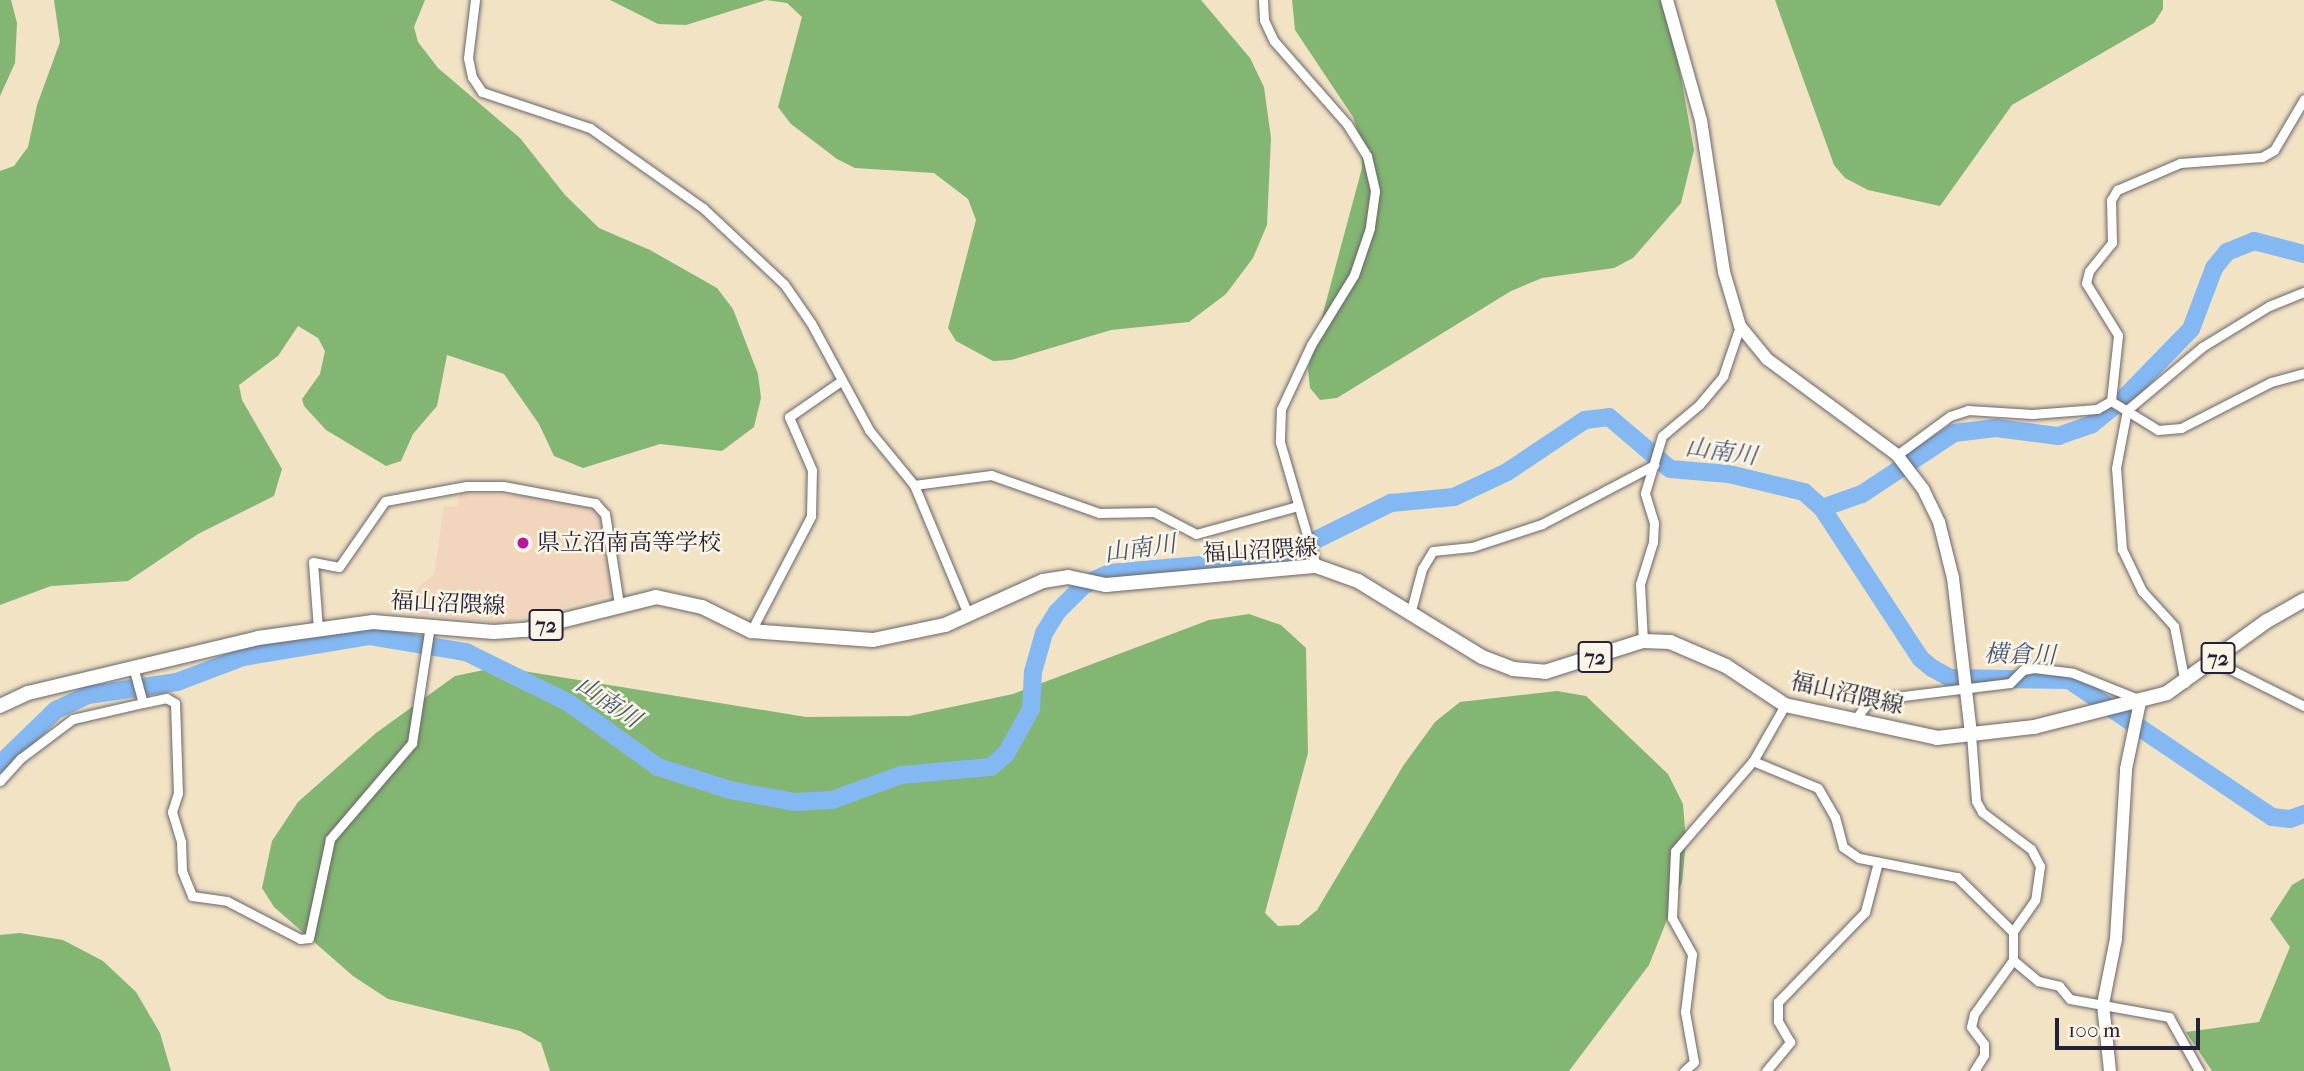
<!DOCTYPE html>
<meta charset="utf-8">
<style>
body{margin:0}
#map{position:relative;width:2304px;height:1071px;overflow:hidden;background:#f2e3c5;font-family:"IM FELL French Canon","Noto Serif JP",serif}
div>[style]{position:absolute}
[style*='--x']{left:calc(var(--x)*1px);top:calc(var(--y)*1px);width:calc(var(--w)*1px);rotate:calc(var(--a)*1deg)}
.built>*{inset:0;background:#f1d5bd}
.forest>*{inset:0;background:#83b672}
.river>*{height:18px;margin:-9px;padding:0 9px;transform-origin:9px;border-radius:9px;background:#84b8f2}
.roads{filter:drop-shadow(0 0 2px #6b666b) drop-shadow(0 0 2px #6b666b)}
.street>*{height:9px;margin:-4.5px;padding:0 4.5px;transform-origin:4.5px;border-radius:4.5px;background:#fff}
.secondary>*{height:12px;margin:-6px;padding:0 6px;transform-origin:6px;border-radius:6px;background:#fff}
.primary>*{height:14px;margin:-7px;padding:0 7px;transform-origin:7px;border-radius:7px;background:#fff}
.dots>*{width:19px;height:19px;translate:-50% -50%;box-sizing:border-box;border:4px solid #fcf5e5;border-radius:50%}
span{translate:-50% -50%;white-space:nowrap;text-align:center;line-height:1.15;-webkit-text-stroke:5px #fcf5e5;paint-order:stroke}
.shield-label span{padding:2px 5px;background:#fcf5e5;border:2px solid;border-radius:5px;-webkit-text-stroke-width:0}
.shield-label{font-size:21px;color:#22223b;font-weight:700}
.poi-label{font-size:23px;color:#22223b}
.left{translate:0 -50%;text-align:left}
.street-label{font-size:23px;color:#22223b}
.water-label{font-size:24px;color:#44567b;font-style:italic}
.scale{position:absolute;left:2055px;top:1018px;width:145px;height:32px;box-sizing:border-box;border:4px solid #22223b;border-top:0;padding-left:9px;font-size:21px;line-height:24px;white-space:nowrap;color:#22223b;-webkit-text-stroke:5px #fcf5e5;paint-order:stroke}
</style>
<div id="map">
<div class="built">
<div style="clip-path:polygon(460px 493px,524px 496px,594px 507px,601px 512px,615px 594px,503px 623px,406px 613px,419px 586px,434px 575px,444px 506px,457px 507px)"></div>
</div>
<div class="forest">
<div style="clip-path:polygon(0 0,11px 0,17px 23px,15px 63px,0 96px)"></div>
<div style="clip-path:polygon(54px 0,425px 0,414px 27px,418px 42px,438px 68px,520px 138px,565px 195px,599px 228px,650px 250px,717px 288px,733px 309px,758px 374px,761px 398px,754px 427px,722px 451px,660px 444px,583px 468px,554px 456px,539px 424px,504px 374px,447px 355px,437px 406px,413px 434px,401px 461px,386px 466px,326px 430px,304px 406px,302px 399px,320px 374px,325px 351px,318px 338px,298px 326px,278px 356px,239px 385px,242px 400px,282px 469px,274px 496px,198px 534px,128px 581px,51px 586px,0 605px,0 171px,14px 166px,28px 147px,37px 105px,60px 42px)"></div>
<div style="clip-path:polygon(610px 0,1201px 0,1250px 58px,1264px 87px,1271px 138px,1267px 225px,1253px 258px,1226px 294px,1189px 322px,1111px 330px,1011px 360px,993px 361px,956px 341px,948px 328px,976px 220px,968px 199px,934px 173px,855px 168px,837px 159px,791px 124px,778px 107px,802px 17px,787px 3px,766px 0,686px 25px,658px 24px)"></div>
<div style="clip-path:polygon(1292px 0,1667px 0,1694px 150px,1681px 203px,1633px 258px,1614px 268px,1542px 278px,1511px 291px,1337px 398px,1320px 400px,1310px 388px,1308px 369px,1362px 168px,1362px 144px,1353px 117px,1295px 30px)"></div>
<div style="clip-path:polygon(1775px 0,2163px 0,2163px 9px,2154px 23px,2012px 105px,1940px 206px,1868px 190px,1845px 178px,1834px 165px)"></div>
<div style="clip-path:polygon(1249px 614px,1281px 625px,1306px 648px,1308px 753px,1265px 913px,1278px 926px,1299px 925px,1317px 910px,1403px 766px,1435px 722px,1460px 702px,1557px 691px,1586px 696px,1668px 774px,1683px 804px,1686px 842px,1682px 882px,1649px 965px,1569px 1071px,550px 1071px,541px 1043px,520px 1031px,388px 999px,353px 976px,274px 907px,262px 888px,272px 841px,298px 802px,376px 733px,455px 676px,498px 667px,806px 717px,909px 716px,1013px 694px,1209px 620px)"></div>
<div style="clip-path:polygon(2304px 878px,2304px 1071px,2212px 1071px,2186px 1032px,2259px 1022px,2290px 947px,2270px 919px,2292px 885px)"></div>
<div style="clip-path:polygon(20px 933px,63px 940px,103px 961px,136px 992px,160px 1033px,171px 1071px,0 1071px,0 935px)"></div>
</div>
<div class="river">
<div style="--x:1822;--y:508;--w:42;--a:-19.3"></div>
<div style="--x:1862;--y:494;--w:110;--a:-33.5"></div>
<div style="--x:1954;--y:433;--w:42;--a:-6.8"></div>
<div style="--x:1996;--y:428;--w:63;--a:7.4"></div>
<div style="--x:2058;--y:436;--w:36;--a:-19"></div>
<div style="--x:2092;--y:424;--w:40;--a:-39"></div>
<div style="--x:2123;--y:399;--w:98;--a:-45.8"></div>
<div style="--x:2191;--y:329;--w:65;--a:-69.3"></div>
<div style="--x:2214;--y:268;--w:21;--a:-51"></div>
<div style="--x:2227;--y:252;--w:29;--a:-22"></div>
<div style="--x:2254;--y:241;--w:52;--a:14.6"></div>
<div style="--x:0;--y:764;--w:78;--a:-44"></div>
<div style="--x:56;--y:710;--w:35;--a:-25"></div>
<div style="--x:88;--y:695;--w:90;--a:-8.3"></div>
<div style="--x:177;--y:682;--w:71;--a:-20.7"></div>
<div style="--x:243;--y:657;--w:129;--a:-9.4"></div>
<div style="--x:370;--y:636;--w:97;--a:9.5"></div>
<div style="--x:466;--y:652;--w:115;--a:26.3"></div>
<div style="--x:569;--y:703;--w:110;--a:35.7"></div>
<div style="--x:658;--y:767;--w:76;--a:17.7"></div>
<div style="--x:730;--y:790;--w:66;--a:10.5"></div>
<div style="--x:795;--y:802;--w:37;--a:-3"></div>
<div style="--x:832;--y:800;--w:73;--a:-19.9"></div>
<div style="--x:901;--y:775;--w:90;--a:-5.1"></div>
<div style="--x:991;--y:767;--w:20;--a:-41"></div>
<div style="--x:1006;--y:754;--w:51;--a:-60.9"></div>
<div style="--x:1031;--y:709;--w:37;--a:-87"></div>
<div style="--x:1033;--y:672;--w:41;--a:-74.2"></div>
<div style="--x:1044;--y:633;--w:25;--a:-58"></div>
<div style="--x:1057;--y:612;--w:38;--a:-45"></div>
<div style="--x:1084;--y:585;--w:29;--a:-25"></div>
<div style="--x:1110;--y:573;--w:170;--a:-5.1"></div>
<div style="--x:1279;--y:558;--w:125;--a:-26.2"></div>
<div style="--x:1391;--y:503;--w:63;--a:-5.4"></div>
<div style="--x:1454;--y:497;--w:59;--a:-25.3"></div>
<div style="--x:1507;--y:472;--w:94;--a:-33.7"></div>
<div style="--x:1585;--y:420;--w:24;--a:-7"></div>
<div style="--x:1609;--y:417;--w:80;--a:40.4"></div>
<div style="--x:1670;--y:469;--w:59;--a:4.8"></div>
<div style="--x:1729;--y:474;--w:77;--a:13.5"></div>
<div style="--x:1804;--y:492;--w:24;--a:42"></div>
<div style="--x:1822;--y:508;--w:179;--a:56.8"></div>
<div style="--x:1920;--y:658;--w:16;--a:40"></div>
<div style="--x:1932;--y:668;--w:21;--a:29"></div>
<div style="--x:1950;--y:678;--w:119;--a:1"></div>
<div style="--x:2069;--y:680;--w:245;--a:34"></div>
<div style="--x:2272;--y:817;--w:18;--a:6"></div>
<div style="--x:2290;--y:819;--w:15;--a:-20"></div>
</div>
<div class="roads">
<div class="street">
<div style="--x:475;--y:0;--w:58;--a:96.9"></div>
<div style="--x:468;--y:58;--w:19;--a:78"></div>
<div style="--x:472;--y:77;--w:18;--a:56"></div>
<div style="--x:482;--y:92;--w:114;--a:18.4"></div>
<div style="--x:590;--y:128;--w:138;--a:35.3"></div>
<div style="--x:703;--y:208;--w:111;--a:43.2"></div>
<div style="--x:784;--y:284;--w:47;--a:55.3"></div>
<div style="--x:811;--y:323;--w:122;--a:61.5"></div>
<div style="--x:869;--y:430;--w:71;--a:50.7"></div>
<div style="--x:914;--y:485;--w:140;--a:67.3"></div>
<div style="--x:1263;--y:0;--w:20;--a:87"></div>
<div style="--x:1264;--y:20;--w:23;--a:65"></div>
<div style="--x:1274;--y:41;--w:111;--a:48.7"></div>
<div style="--x:1347;--y:124;--w:38;--a:58"></div>
<div style="--x:1367;--y:156;--w:36;--a:77"></div>
<div style="--x:1375;--y:191;--w:37;--a:98"></div>
<div style="--x:1370;--y:228;--w:50;--a:108.8"></div>
<div style="--x:1354;--y:275;--w:82;--a:121.6"></div>
<div style="--x:1311;--y:345;--w:71;--a:115.1"></div>
<div style="--x:1281;--y:409;--w:33;--a:92"></div>
<div style="--x:1280;--y:442;--w:129;--a:73.8"></div>
<div style="--x:2111;--y:401;--w:66;--a:-83.9"></div>
<div style="--x:2118;--y:335;--w:61;--a:-121.6"></div>
<div style="--x:2086;--y:283;--w:12;--a:-76"></div>
<div style="--x:2089;--y:271;--w:36;--a:-51"></div>
<div style="--x:2112;--y:243;--w:43;--a:-91.3"></div>
<div style="--x:2111;--y:200;--w:12;--a:-59"></div>
<div style="--x:2117;--y:190;--w:69;--a:-23.2"></div>
<div style="--x:2180;--y:163;--w:82;--a:-4.2"></div>
<div style="--x:2262;--y:157;--w:14;--a:-30"></div>
<div style="--x:2274;--y:150;--w:59;--a:-59.5"></div>
<div style="--x:2111;--y:401;--w:55;--a:31.7"></div>
<div style="--x:2158;--y:430;--w:23;--a:-5"></div>
<div style="--x:2181;--y:428;--w:101;--a:-27.1"></div>
<div style="--x:2271;--y:382;--w:34;--a:-15"></div>
<div style="--x:1897;--y:455;--w:66;--a:-36.3"></div>
<div style="--x:1950;--y:416;--w:19;--a:-18"></div>
<div style="--x:1968;--y:410;--w:64;--a:3.6"></div>
<div style="--x:2032;--y:414;--w:65;--a:-4.4"></div>
<div style="--x:2097;--y:409;--w:16;--a:-30"></div>
<div style="--x:914;--y:485;--w:78;--a:-7.4"></div>
<div style="--x:991;--y:475;--w:114;--a:19.4"></div>
<div style="--x:1099;--y:513;--w:55;--a:-1"></div>
<div style="--x:1154;--y:512;--w:47;--a:27.6"></div>
<div style="--x:1196;--y:534;--w:106;--a:-15.4"></div>
<div style="--x:1410;--y:614;--w:47;--a:-75.1"></div>
<div style="--x:1422;--y:569;--w:21;--a:-59"></div>
<div style="--x:1433;--y:551;--w:39;--a:-6"></div>
<div style="--x:1472;--y:547;--w:74;--a:-18.2"></div>
<div style="--x:1542;--y:524;--w:127;--a:-27.8"></div>
<div style="--x:318;--y:629;--w:67;--a:-94.3"></div>
<div style="--x:313;--y:562;--w:26;--a:11"></div>
<div style="--x:339;--y:567;--w:80;--a:-55.1"></div>
<div style="--x:385;--y:501;--w:83;--a:-10.4"></div>
<div style="--x:467;--y:486;--w:36;--a:0"></div>
<div style="--x:503;--y:486;--w:94;--a:10.5"></div>
<div style="--x:595;--y:503;--w:15;--a:48"></div>
<div style="--x:605;--y:514;--w:91;--a:81.2"></div>
<div style="--x:751;--y:631;--w:130;--a:-62.4"></div>
<div style="--x:811;--y:516;--w:46;--a:-88.8"></div>
<div style="--x:812;--y:470;--w:58;--a:-113.5"></div>
<div style="--x:789;--y:417;--w:63;--a:-34.7"></div>
<div style="--x:1643;--y:641;--w:57;--a:-93"></div>
<div style="--x:1640;--y:584;--w:44;--a:-72.8"></div>
<div style="--x:1653;--y:542;--w:19;--a:-87"></div>
<div style="--x:1654;--y:523;--w:31;--a:-107"></div>
<div style="--x:1645;--y:493;--w:59;--a:-73.4"></div>
<div style="--x:1662;--y:436;--w:48;--a:-40"></div>
<div style="--x:1699;--y:405;--w:38;--a:-50"></div>
<div style="--x:1723;--y:376;--w:53;--a:-71.2"></div>
<div style="--x:2214;--y:661;--w:101;--a:26.6"></div>
<div style="--x:134;--y:670;--w:34;--a:75"></div>
<div style="--x:143;--y:703;--w:24;--a:-12"></div>
<div style="--x:166;--y:698;--w:10;--a:29"></div>
<div style="--x:175;--y:703;--w:90;--a:88.1"></div>
<div style="--x:178;--y:793;--w:20;--a:108"></div>
<div style="--x:172;--y:812;--w:31;--a:73"></div>
<div style="--x:181;--y:842;--w:29;--a:88"></div>
<div style="--x:182;--y:871;--w:27;--a:68"></div>
<div style="--x:192;--y:896;--w:35;--a:8"></div>
<div style="--x:227;--y:901;--w:82;--a:27.5"></div>
<div style="--x:300;--y:939;--w:9;--a:-6"></div>
<div style="--x:309;--y:938;--w:101;--a:-78"></div>
<div style="--x:330;--y:839;--w:126;--a:-49.5"></div>
<div style="--x:412;--y:743;--w:118;--a:-81.3"></div>
<div style="--x:2185;--y:683;--w:58;--a:-100.9"></div>
<div style="--x:2174;--y:626;--w:47;--a:-132.4"></div>
<div style="--x:2142;--y:591;--w:47;--a:-115.5"></div>
<div style="--x:2122;--y:549;--w:81;--a:-94.2"></div>
<div style="--x:2116;--y:468;--w:59;--a:-79.3"></div>
<div style="--x:2127;--y:410;--w:98;--a:-40"></div>
<div style="--x:2202;--y:347;--w:79;--a:-31.5"></div>
<div style="--x:2269;--y:306;--w:38;--a:-22"></div>
<div style="--x:1854;--y:721;--w:26;--a:-53"></div>
<div style="--x:1870;--y:700;--w:141;--a:-6.9"></div>
<div style="--x:2010;--y:683;--w:18;--a:-45"></div>
<div style="--x:2023;--y:670;--w:11;--a:-10"></div>
<div style="--x:2034;--y:668;--w:39;--a:7"></div>
<div style="--x:2073;--y:673;--w:70;--a:21.8"></div>
<div style="--x:1971;--y:734;--w:67;--a:85.7"></div>
<div style="--x:1976;--y:801;--w:13;--a:61"></div>
<div style="--x:1982;--y:812;--w:61;--a:37.1"></div>
<div style="--x:2031;--y:849;--w:19;--a:62"></div>
<div style="--x:2040;--y:866;--w:34;--a:98"></div>
<div style="--x:2035;--y:900;--w:39;--a:125"></div>
<div style="--x:2013;--y:932;--w:28;--a:90"></div>
<div style="--x:2013;--y:960;--w:67;--a:125.8"></div>
<div style="--x:1974;--y:1014;--w:13;--a:103"></div>
<div style="--x:1971;--y:1027;--w:21;--a:53"></div>
<div style="--x:1984;--y:1044;--w:11;--a:90"></div>
<div style="--x:1984;--y:1055;--w:19;--a:122"></div>
<div style="--x:1753;--y:761;--w:70;--a:22.6"></div>
<div style="--x:1818;--y:788;--w:34;--a:60"></div>
<div style="--x:1835;--y:817;--w:31;--a:75"></div>
<div style="--x:1843;--y:847;--w:19;--a:35"></div>
<div style="--x:1859;--y:858;--w:100;--a:11"></div>
<div style="--x:1957;--y:877;--w:78;--a:44.5"></div>
<div style="--x:0;--y:781;--w:31;--a:-48"></div>
<div style="--x:21;--y:758;--w:65;--a:-36.9"></div>
<div style="--x:73;--y:719;--w:72;--a:-12.9"></div>
<div style="--x:2013;--y:960;--w:33;--a:40"></div>
<div style="--x:2038;--y:981;--w:22;--a:13"></div>
<div style="--x:2059;--y:986;--w:17;--a:50"></div>
<div style="--x:2070;--y:999;--w:101;--a:10.3"></div>
<div style="--x:2169;--y:1017;--w:62;--a:60.9"></div>
<div style="--x:1684;--y:1071;--w:13;--a:-42"></div>
<div style="--x:1694;--y:1062;--w:51;--a:-100.2"></div>
<div style="--x:1685;--y:1012;--w:58;--a:-83.1"></div>
<div style="--x:1692;--y:954;--w:41;--a:-119.1"></div>
<div style="--x:1672;--y:918;--w:67;--a:-87.4"></div>
<div style="--x:1675;--y:851;--w:119;--a:-49.1"></div>
<div style="--x:1753;--y:761;--w:64;--a:-60.3"></div>
<div style="--x:1766;--y:1071;--w:38;--a:-50"></div>
<div style="--x:1790;--y:1042;--w:24;--a:-120"></div>
<div style="--x:1778;--y:1021;--w:19;--a:-90"></div>
<div style="--x:1778;--y:1002;--w:125;--a:-46"></div>
<div style="--x:1865;--y:912;--w:52;--a:-75.4"></div>
</div>
<div class="secondary">
<div style="--x:1667;--y:0;--w:125;--a:74.2"></div>
<div style="--x:1701;--y:120;--w:154;--a:81.4"></div>
<div style="--x:1724;--y:272;--w:56;--a:73.5"></div>
<div style="--x:1740;--y:326;--w:43;--a:50.7"></div>
<div style="--x:1767;--y:359;--w:162;--a:36.4"></div>
<div style="--x:1897;--y:455;--w:43;--a:52.6"></div>
<div style="--x:1923;--y:489;--w:37;--a:64"></div>
<div style="--x:1939;--y:522;--w:58;--a:76"></div>
<div style="--x:1953;--y:578;--w:157;--a:83.4"></div>
<div style="--x:2110;--y:1071;--w:67;--a:-96"></div>
<div style="--x:2103;--y:1004;--w:66;--a:-78.7"></div>
<div style="--x:2116;--y:939;--w:170;--a:-86.6"></div>
<div style="--x:2126;--y:769;--w:68;--a:-78.2"></div>
</div>
<div class="primary">
<div style="--x:0;--y:706;--w:31;--a:-25"></div>
<div style="--x:28;--y:693;--w:236;--a:-13.4"></div>
<div style="--x:258;--y:638;--w:116;--a:-7.9"></div>
<div style="--x:373;--y:622;--w:121;--a:4.7"></div>
<div style="--x:494;--y:632;--w:31;--a:-4"></div>
<div style="--x:525;--y:630;--w:135;--a:-14.1"></div>
<div style="--x:656;--y:597;--w:47;--a:12.3"></div>
<div style="--x:702;--y:607;--w:55;--a:26.1"></div>
<div style="--x:751;--y:631;--w:122;--a:4.2"></div>
<div style="--x:873;--y:640;--w:74;--a:-11.8"></div>
<div style="--x:945;--y:625;--w:107;--a:-24.2"></div>
<div style="--x:1043;--y:581;--w:25;--a:-9"></div>
<div style="--x:1068;--y:577;--w:39;--a:12"></div>
<div style="--x:1106;--y:585;--w:211;--a:-5.2"></div>
<div style="--x:1316;--y:566;--w:45;--a:19.7"></div>
<div style="--x:1358;--y:581;--w:145;--a:31.5"></div>
<div style="--x:1482;--y:657;--w:33;--a:21"></div>
<div style="--x:1513;--y:669;--w:32;--a:5"></div>
<div style="--x:1545;--y:672;--w:103;--a:-17.6"></div>
<div style="--x:1643;--y:641;--w:27;--a:2"></div>
<div style="--x:1670;--y:642;--w:61;--a:23.2"></div>
<div style="--x:1726;--y:666;--w:71;--a:33.5"></div>
<div style="--x:1785;--y:705;--w:156;--a:12.2"></div>
<div style="--x:1937;--y:738;--w:98;--a:-6.5"></div>
<div style="--x:2034;--y:727;--w:137;--a:-14.3"></div>
<div style="--x:2167;--y:693;--w:123;--a:-35.8"></div>
<div style="--x:2267;--y:621;--w:43;--a:-29.6"></div>
</div>
</div>
<div class="dots">
<div style="left:523px;top:543px;background:#b5179e"></div>
</div>
<div class="shield-label">
<span style="left:546px;top:625px">72</span>
<span style="left:1595px;top:657px">72</span>
<span style="left:2218px;top:658px">72</span>
</div>
<div class="poi-label">
<span class="left" style="left:537px;top:543px">県立沼南高等学校</span>
</div>
<div class="street-label">
<span style="left:1260px;top:551px;rotate:-3deg">福山沼隈線</span>
<span style="left:448px;top:604px;rotate:3deg">福山沼隈線</span>
<span style="left:1847px;top:694px;rotate:13deg">福山沼隈線</span>
</div>
<div class="water-label">
<span style="left:1721px;top:452px;rotate:8deg">山南川</span>
<span style="left:1140px;top:549px;rotate:-8deg">山南川</span>
<span style="left:2020px;top:655px;rotate:1deg">横倉川</span>
<span style="left:608px;top:702px;rotate:34deg">山南川</span>
</div>
<div class="scale">100 m</div>
</div>
